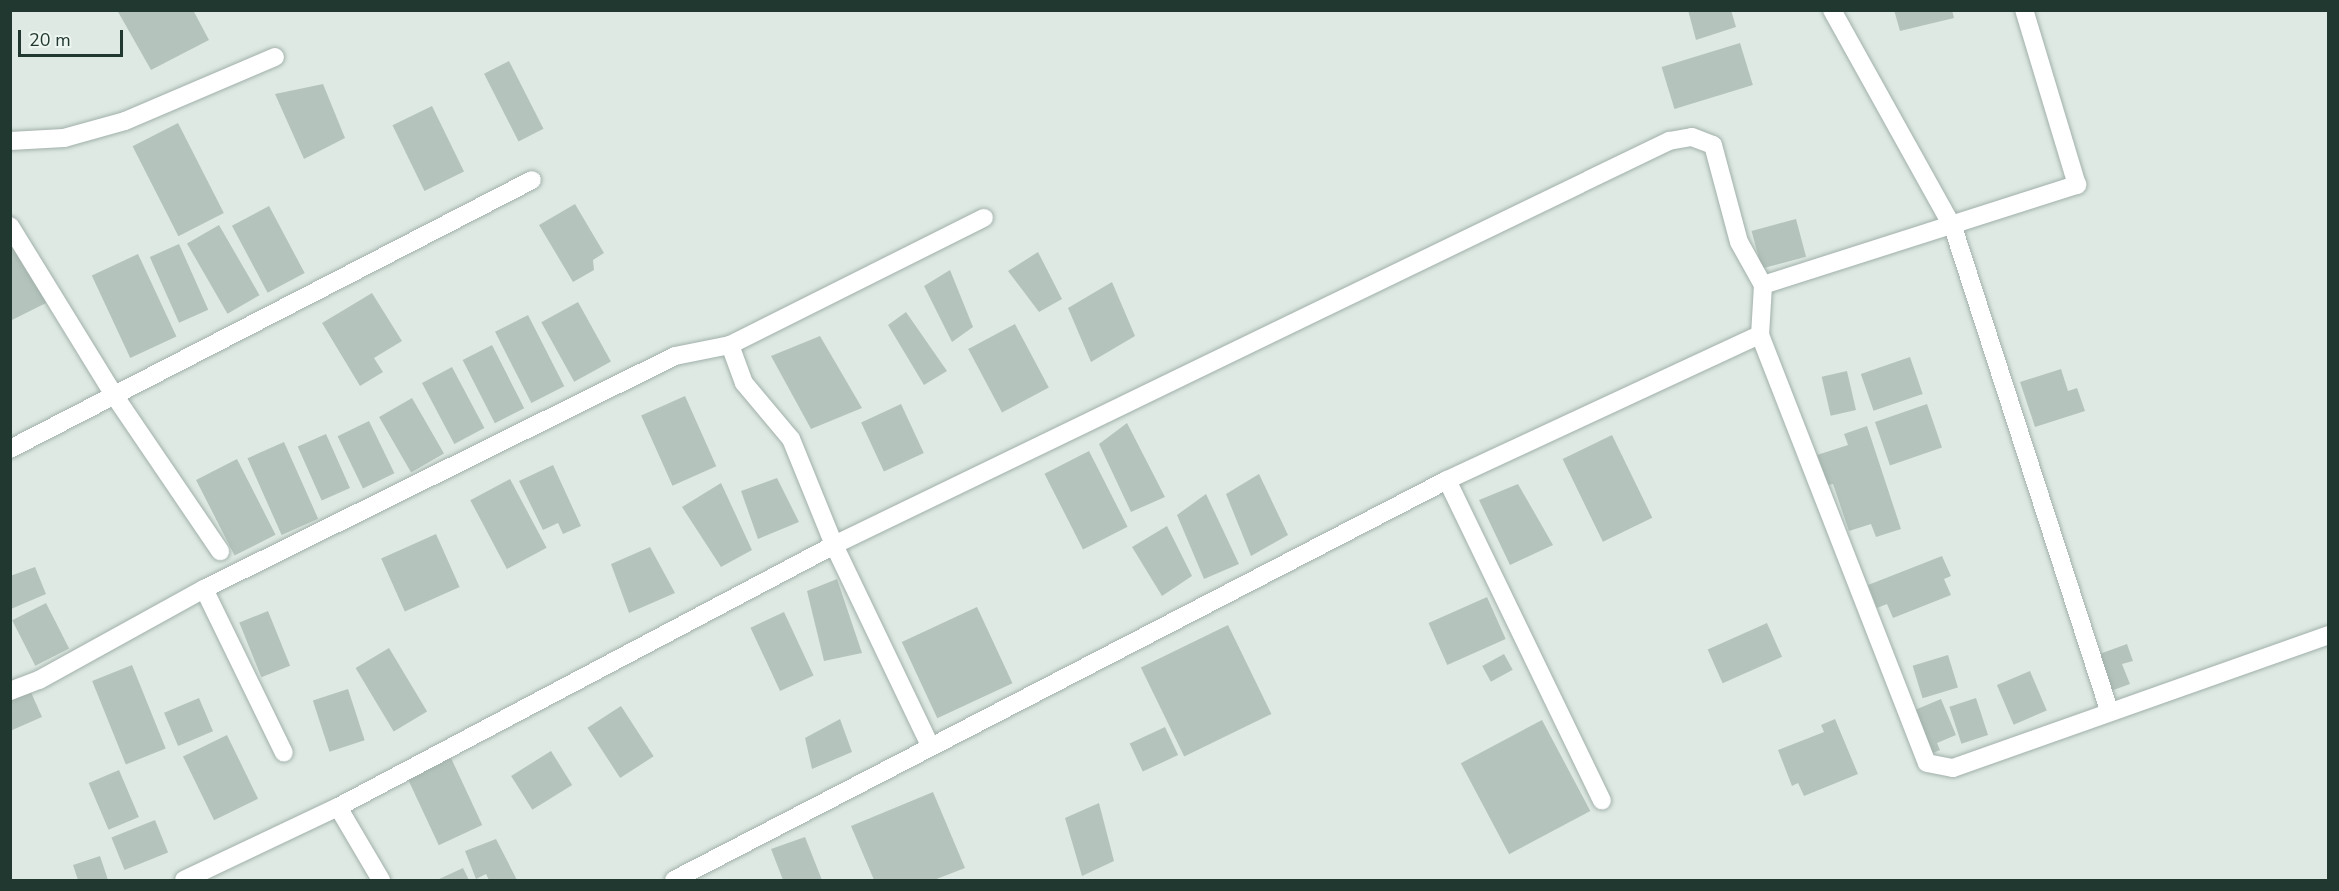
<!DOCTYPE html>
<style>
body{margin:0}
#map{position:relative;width:2339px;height:891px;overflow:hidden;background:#dee9e3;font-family:"Nunito Sans",sans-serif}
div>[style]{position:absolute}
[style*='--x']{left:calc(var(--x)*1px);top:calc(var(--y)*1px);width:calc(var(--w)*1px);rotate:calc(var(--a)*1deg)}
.building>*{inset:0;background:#b4c4bc;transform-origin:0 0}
.roads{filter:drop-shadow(0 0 2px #a1b0aa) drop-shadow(0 0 2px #a1b0aa)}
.street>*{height:18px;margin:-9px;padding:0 9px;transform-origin:9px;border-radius:9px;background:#fff}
span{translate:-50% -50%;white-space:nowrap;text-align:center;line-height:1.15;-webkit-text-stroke:6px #eef6f1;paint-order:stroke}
.frame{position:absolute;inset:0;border:12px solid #203830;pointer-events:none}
.scale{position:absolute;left:18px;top:30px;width:105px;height:27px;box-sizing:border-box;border:3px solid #203830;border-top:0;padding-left:8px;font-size:18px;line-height:21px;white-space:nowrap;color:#203830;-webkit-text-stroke:4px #eef6f1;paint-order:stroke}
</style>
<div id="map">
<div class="building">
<div style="clip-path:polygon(117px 10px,193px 10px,209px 40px,151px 70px)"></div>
<div style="clip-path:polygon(1688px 10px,1731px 10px,1736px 27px,1696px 40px)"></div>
<div style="clip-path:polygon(1894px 10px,1952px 10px,1954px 18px,1900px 31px)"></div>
<div style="left:1740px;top:43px;width:44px;height:82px;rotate:73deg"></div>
<div style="left:509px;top:61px;width:76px;height:28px;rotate:63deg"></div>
<div style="clip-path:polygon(323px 84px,345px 138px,304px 159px,275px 94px)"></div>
<div style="left:432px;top:106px;width:73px;height:44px;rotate:64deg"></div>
<div style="left:178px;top:123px;width:101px;height:51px;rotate:63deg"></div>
<div style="clip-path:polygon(575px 204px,604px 253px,593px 260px,594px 270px,573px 282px,539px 225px)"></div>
<div style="left:269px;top:206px;width:76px;height:42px;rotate:62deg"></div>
<div style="left:1796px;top:219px;width:39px;height:46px;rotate:75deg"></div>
<div style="left:219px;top:225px;width:81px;height:37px;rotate:60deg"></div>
<div style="clip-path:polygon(10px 230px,48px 302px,10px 321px)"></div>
<div style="left:179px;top:244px;width:72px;height:32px;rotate:66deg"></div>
<div style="clip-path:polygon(1038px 252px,1062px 299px,1039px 312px,1008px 271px)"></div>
<div style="left:138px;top:254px;width:91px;height:51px;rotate:65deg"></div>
<div style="clip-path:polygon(950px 270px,973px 327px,952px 342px,924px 286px)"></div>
<div style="clip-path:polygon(1112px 282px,1135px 336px,1091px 362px,1068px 308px)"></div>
<div style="clip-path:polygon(372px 293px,402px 341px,374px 358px,383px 372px,360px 386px,322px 323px)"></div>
<div style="left:578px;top:302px;width:68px;height:42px;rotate:61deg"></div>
<div style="clip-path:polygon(906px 312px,947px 371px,924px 385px,888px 325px)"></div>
<div style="left:528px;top:315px;width:80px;height:37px;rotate:63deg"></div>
<div style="left:1015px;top:324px;width:72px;height:53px;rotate:62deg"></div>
<div style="clip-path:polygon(820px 336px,862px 408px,811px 429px,771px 356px)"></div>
<div style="left:492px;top:345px;width:71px;height:33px;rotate:63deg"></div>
<div style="left:1910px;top:357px;width:39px;height:52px;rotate:71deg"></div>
<div style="left:452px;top:367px;width:69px;height:34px;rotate:62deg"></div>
<div style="clip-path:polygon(2061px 369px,2068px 391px,2077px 388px,2085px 411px,2035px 427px,2020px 382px)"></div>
<div style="left:1847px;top:371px;width:40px;height:26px;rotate:77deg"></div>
<div style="left:685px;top:396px;width:77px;height:48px;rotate:66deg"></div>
<div style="left:412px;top:398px;width:64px;height:38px;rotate:60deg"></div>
<div style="left:901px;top:404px;width:54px;height:44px;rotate:65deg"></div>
<div style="left:1927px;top:404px;width:46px;height:55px;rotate:71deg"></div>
<div style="left:369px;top:421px;width:58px;height:35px;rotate:64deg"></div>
<div style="clip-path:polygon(1127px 423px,1165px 497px,1131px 512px,1099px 444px)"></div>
<div style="clip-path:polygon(1867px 426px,1901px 529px,1876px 537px,1871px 524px,1849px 531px,1833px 484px,1828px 485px,1817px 455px,1848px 445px,1844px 434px)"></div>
<div style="left:326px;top:434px;width:59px;height:31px;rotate:66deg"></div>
<div style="left:1612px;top:435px;width:92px;height:55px;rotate:64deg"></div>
<div style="left:284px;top:442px;width:84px;height:40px;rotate:66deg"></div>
<div style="left:1089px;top:451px;width:85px;height:50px;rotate:63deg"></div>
<div style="left:237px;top:459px;width:85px;height:46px;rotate:63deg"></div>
<div style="clip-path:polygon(553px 465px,581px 526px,563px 534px,558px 523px,543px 530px,519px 481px)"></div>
<div style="clip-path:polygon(1259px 474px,1288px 535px,1251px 556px,1226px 494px)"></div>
<div style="clip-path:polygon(777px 478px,799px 522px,758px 539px,741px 491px)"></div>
<div style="left:510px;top:479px;width:78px;height:45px;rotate:62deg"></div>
<div style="clip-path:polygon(721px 483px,752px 550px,721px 567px,682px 507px)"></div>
<div style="clip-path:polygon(1518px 484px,1553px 545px,1510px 565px,1479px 500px)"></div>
<div style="clip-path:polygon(1206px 494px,1239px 564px,1204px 579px,1177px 515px)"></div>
<div style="clip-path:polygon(1167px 526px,1192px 576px,1162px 596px,1132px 547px)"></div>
<div style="left:436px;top:534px;width:58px;height:60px;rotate:66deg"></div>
<div style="clip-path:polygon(650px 547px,675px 593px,629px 613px,611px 564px)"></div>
<div style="clip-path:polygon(1942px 556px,1951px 576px,1944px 579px,1951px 595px,1893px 618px,1887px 604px,1877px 608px,1868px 585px)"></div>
<div style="clip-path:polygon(35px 567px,46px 594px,11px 609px,10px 576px)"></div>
<div style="clip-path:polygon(837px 579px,862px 653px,824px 661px,807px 591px)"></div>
<div style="left:1487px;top:597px;width:46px;height:64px;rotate:66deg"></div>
<div style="left:46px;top:603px;width:51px;height:38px;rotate:63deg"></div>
<div style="left:977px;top:607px;width:84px;height:83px;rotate:65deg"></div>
<div style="left:268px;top:611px;width:59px;height:31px;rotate:68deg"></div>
<div style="left:784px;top:612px;width:70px;height:37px;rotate:65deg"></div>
<div style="left:1767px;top:623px;width:37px;height:65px;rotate:66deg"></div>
<div style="left:1228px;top:625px;width:99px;height:97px;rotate:64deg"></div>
<div style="clip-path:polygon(2127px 644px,2133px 661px,2122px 664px,2130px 684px,2108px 692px,2094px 656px)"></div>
<div style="left:389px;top:648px;width:74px;height:39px;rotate:59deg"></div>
<div style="left:1504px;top:654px;width:18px;height:25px;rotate:61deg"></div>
<div style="left:1948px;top:655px;width:34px;height:37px;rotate:73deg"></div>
<div style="left:132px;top:665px;width:90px;height:43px;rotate:68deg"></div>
<div style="left:2030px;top:671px;width:43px;height:36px;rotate:67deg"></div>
<div style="left:348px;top:689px;width:54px;height:37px;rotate:72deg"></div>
<div style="clip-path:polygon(30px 690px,42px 717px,10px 731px,10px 698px)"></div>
<div style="left:199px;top:698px;width:36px;height:38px;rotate:67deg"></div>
<div style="left:1976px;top:698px;width:39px;height:28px;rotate:72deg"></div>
<div style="clip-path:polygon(1941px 699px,1956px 735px,1937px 743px,1940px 750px,1928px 755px,1910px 712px)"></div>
<div style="left:621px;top:706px;width:60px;height:40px;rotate:57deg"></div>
<div style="clip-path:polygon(840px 719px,852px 752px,812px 769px,805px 738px)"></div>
<div style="clip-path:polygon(1835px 719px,1858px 774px,1804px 796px,1798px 783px,1792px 786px,1778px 750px,1824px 732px,1821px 725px)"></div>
<div style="left:1542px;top:720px;width:103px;height:92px;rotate:62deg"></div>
<div style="left:1165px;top:727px;width:31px;height:39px;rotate:65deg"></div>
<div style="left:227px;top:735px;width:71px;height:49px;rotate:64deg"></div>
<div style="left:551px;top:751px;width:40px;height:47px;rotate:58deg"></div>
<div style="left:451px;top:758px;width:74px;height:48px;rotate:65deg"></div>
<div style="left:119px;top:770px;width:51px;height:33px;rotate:67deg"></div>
<div style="clip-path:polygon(933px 792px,965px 868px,934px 880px,874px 880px,851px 826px)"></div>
<div style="clip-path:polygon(1099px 803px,1114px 861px,1082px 876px,1065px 818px)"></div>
<div style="left:155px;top:820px;width:35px;height:47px;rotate:68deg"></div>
<div style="clip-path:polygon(805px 837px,822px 880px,783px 880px,771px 849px)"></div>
<div style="clip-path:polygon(496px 839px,517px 880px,489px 880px,486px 874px,476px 879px,465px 851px)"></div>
<div style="clip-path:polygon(100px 856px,108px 880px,78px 880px,73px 865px)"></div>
<div style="clip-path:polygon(463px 868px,469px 880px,437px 880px)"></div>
</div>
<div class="roads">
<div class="street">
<div style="--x:1832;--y:10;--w:248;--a:60.9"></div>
<div style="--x:1953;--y:227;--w:508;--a:72.1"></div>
<div style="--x:10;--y:141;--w:54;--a:-3.2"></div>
<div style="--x:64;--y:138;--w:63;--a:-15.6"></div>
<div style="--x:125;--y:121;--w:163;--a:-23.1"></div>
<div style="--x:10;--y:226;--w:198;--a:58.4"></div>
<div style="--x:114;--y:395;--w:189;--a:55.8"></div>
<div style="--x:1763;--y:285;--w:330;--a:-17.7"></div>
<div style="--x:2077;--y:185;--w:183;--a:-106.8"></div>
<div style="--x:730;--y:345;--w:284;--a:-26.6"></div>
<div style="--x:10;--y:449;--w:587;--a:-27.26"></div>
<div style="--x:1447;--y:480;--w:356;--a:64.2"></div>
<div style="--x:204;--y:589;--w:182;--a:64"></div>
<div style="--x:10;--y:691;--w:31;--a:-21"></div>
<div style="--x:39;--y:680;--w:188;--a:-28.9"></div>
<div style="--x:204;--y:589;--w:525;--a:-26.32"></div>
<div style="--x:675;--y:356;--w:56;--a:-11.3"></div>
<div style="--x:730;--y:345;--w:40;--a:69.8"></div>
<div style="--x:744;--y:383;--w:73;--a:50"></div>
<div style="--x:791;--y:439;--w:114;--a:67.9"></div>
<div style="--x:834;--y:545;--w:222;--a:64.4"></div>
<div style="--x:338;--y:807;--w:85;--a:59.5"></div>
<div style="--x:184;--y:880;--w:170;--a:-25.4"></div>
<div style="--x:338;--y:807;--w:561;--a:-27.84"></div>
<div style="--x:834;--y:545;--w:928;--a:-25.82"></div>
<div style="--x:1669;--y:141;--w:23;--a:-10"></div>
<div style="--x:1692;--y:137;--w:22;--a:21"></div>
<div style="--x:1713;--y:145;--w:100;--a:75"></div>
<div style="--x:1739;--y:242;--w:49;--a:60.8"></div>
<div style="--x:1763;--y:285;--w:50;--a:93.4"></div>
<div style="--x:1760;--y:335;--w:459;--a:68.7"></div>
<div style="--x:1927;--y:763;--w:26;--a:11"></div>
<div style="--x:1953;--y:768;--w:398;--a:-19.5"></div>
<div style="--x:674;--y:880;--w:870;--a:-27.36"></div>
<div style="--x:1447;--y:480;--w:345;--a:-24.9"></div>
</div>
</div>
<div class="frame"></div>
<div class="scale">20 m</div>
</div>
